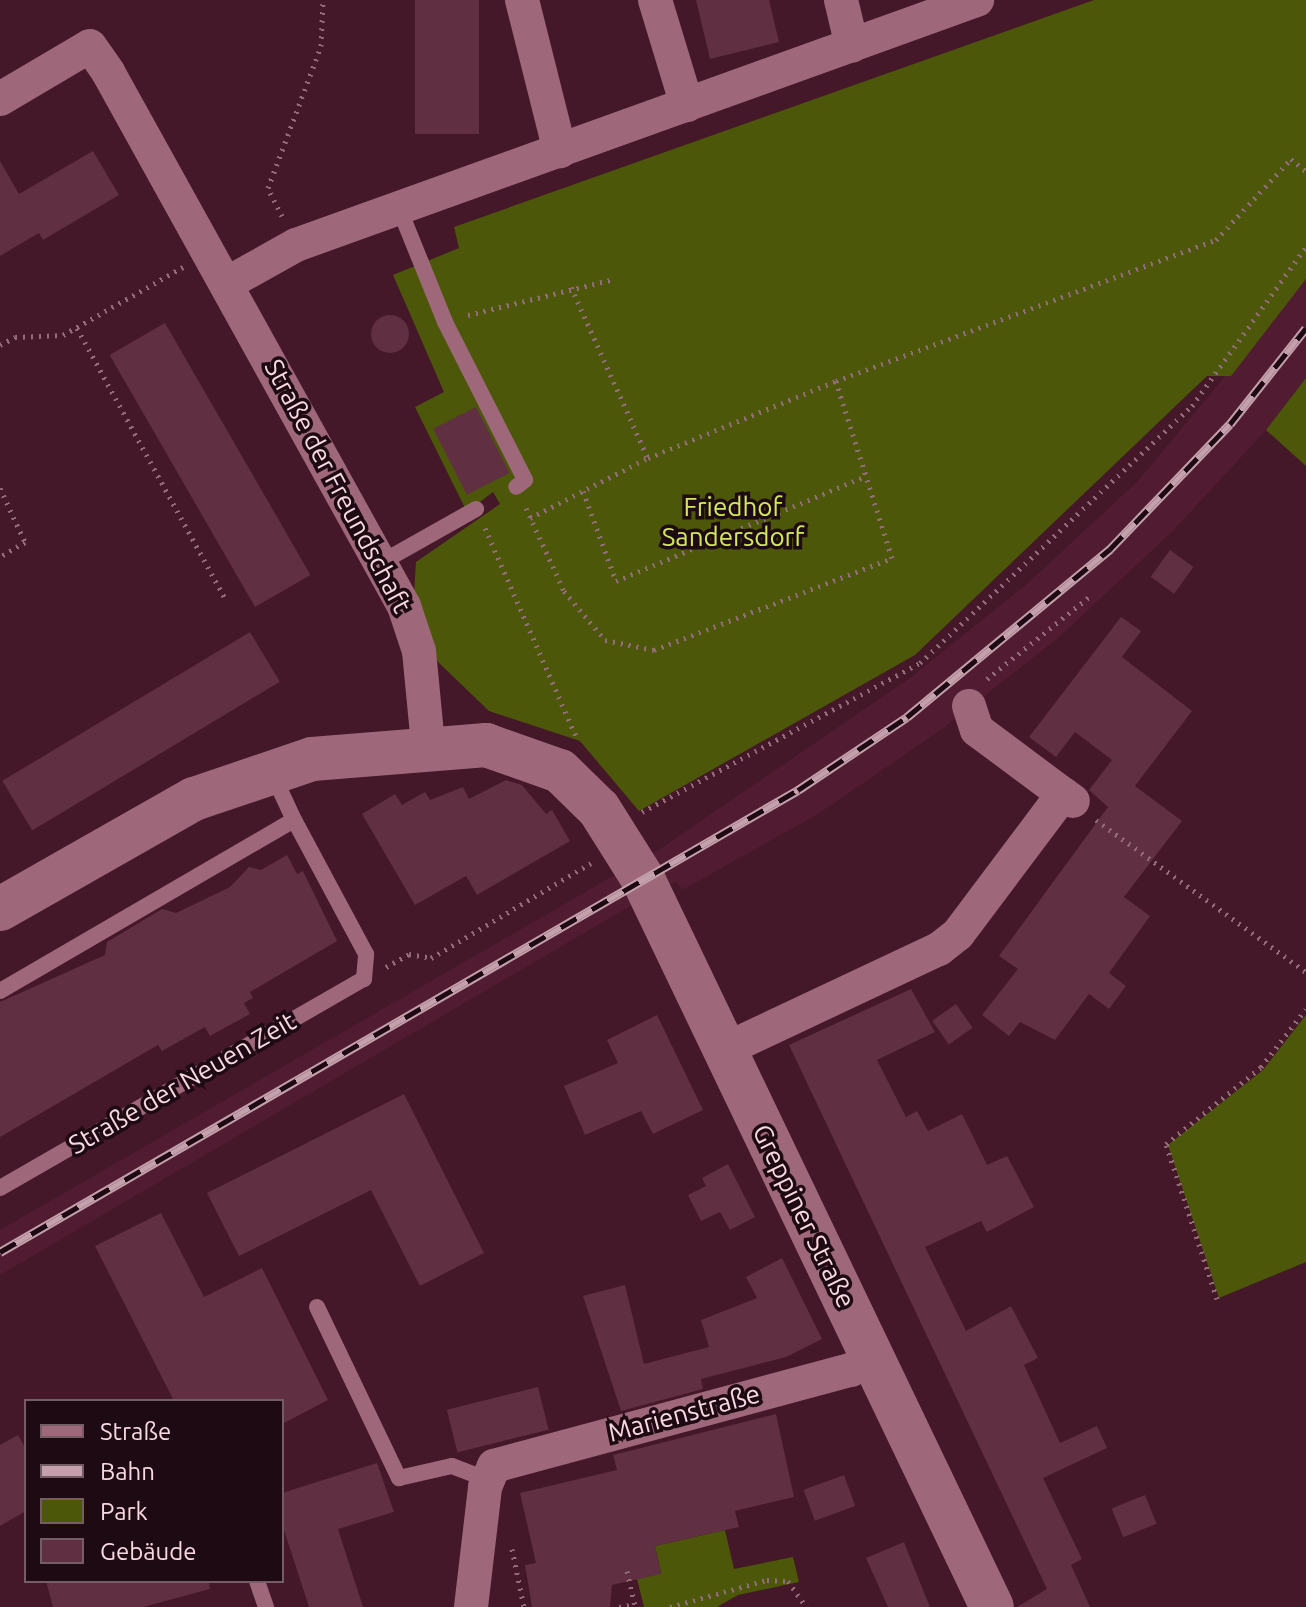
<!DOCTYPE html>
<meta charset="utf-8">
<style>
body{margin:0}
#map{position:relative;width:1306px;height:1607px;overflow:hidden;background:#441729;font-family:Ubuntu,sans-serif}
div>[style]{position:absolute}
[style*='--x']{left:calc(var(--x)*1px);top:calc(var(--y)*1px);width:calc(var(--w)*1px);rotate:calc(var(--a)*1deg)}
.built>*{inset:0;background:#511c31}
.green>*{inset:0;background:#4c5709}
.building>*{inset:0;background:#602f41;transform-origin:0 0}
.round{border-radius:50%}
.path>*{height:5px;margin-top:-2.5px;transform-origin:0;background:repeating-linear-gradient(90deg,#936c7a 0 2px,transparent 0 8px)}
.lane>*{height:16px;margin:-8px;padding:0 8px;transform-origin:8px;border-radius:8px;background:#9e687a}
.street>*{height:34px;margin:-17px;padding:0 17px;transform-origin:17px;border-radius:17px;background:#9e687a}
.secondary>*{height:44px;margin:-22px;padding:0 22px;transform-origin:22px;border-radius:22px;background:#9e687a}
.rail>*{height:9px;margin-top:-4.5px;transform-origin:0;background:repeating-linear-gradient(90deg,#1e0a12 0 18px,#c3a0ab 0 36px);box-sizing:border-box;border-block:2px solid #c3a0ab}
span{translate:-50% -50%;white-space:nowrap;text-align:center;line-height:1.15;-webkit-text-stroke:7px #1e0a12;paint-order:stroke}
.street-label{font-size:26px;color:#f8d9e2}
.park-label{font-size:26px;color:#d1e85c}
.legend{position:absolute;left:24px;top:1399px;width:260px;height:184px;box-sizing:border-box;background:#1e0a12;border:2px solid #755d65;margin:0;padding:10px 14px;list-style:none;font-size:24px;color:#f8d9e2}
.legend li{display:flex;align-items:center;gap:16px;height:40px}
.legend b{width:40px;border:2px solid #755d65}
</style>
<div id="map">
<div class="built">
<div style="clip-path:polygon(1306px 279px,1306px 378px,1266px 430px,1172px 532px,1059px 637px,945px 727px,818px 814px,682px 890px,676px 881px,618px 913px,0 1275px,0 1230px,660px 849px,910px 678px,1027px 584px,1138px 481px)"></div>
</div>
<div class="green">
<div style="clip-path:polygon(1094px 0,1306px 0,1306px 279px,1231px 376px,1207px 376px,915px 655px,639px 811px,580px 741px,489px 711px,438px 662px,414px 594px,416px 562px,500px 504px,493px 492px,467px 512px,415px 407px,444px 392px,393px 275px,459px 248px,454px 227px)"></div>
<div style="clip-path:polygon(1306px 378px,1306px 466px,1266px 430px)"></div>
<div style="clip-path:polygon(1306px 1015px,1306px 1262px,1219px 1298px,1168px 1145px,1263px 1070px)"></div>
<div style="clip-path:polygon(725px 1530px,734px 1569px,793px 1557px,799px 1582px,738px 1595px,717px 1607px,644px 1607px,637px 1579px,661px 1573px,655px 1546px)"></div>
</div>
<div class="building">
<div style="left:415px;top:0;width:64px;height:134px"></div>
<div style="clip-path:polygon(696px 0,769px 0,779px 42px,710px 59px)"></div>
<div style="clip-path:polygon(93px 151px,119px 195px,43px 240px,39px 233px,0 256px,0 161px,19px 194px)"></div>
<div class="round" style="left:371px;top:315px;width:38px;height:38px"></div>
<div style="left:165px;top:323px;width:291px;height:64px;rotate:60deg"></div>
<div style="left:476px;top:407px;width:74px;height:48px;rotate:63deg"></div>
<div style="left:1170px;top:550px;width:29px;height:33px;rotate:36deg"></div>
<div style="clip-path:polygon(1121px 617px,1141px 631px,1122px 657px,1192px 711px,1135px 786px,1182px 821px,1124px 897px,1150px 916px,1109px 973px,1126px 986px,1109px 1009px,1089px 994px,1055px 1040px,1020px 1022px,1009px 1036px,982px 1015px,1018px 969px,999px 956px,1108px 807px,1089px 790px,1112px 760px,1075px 732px,1056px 757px,1029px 737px)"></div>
<div style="left:250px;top:632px;width:58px;height:289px;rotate:59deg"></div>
<div style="clip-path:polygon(506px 780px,522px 785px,546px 814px,552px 810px,570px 841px,477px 895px,466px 876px,415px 905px,362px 814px,395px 794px,402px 805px,425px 792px,430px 800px,463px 787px,469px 799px)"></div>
<div style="clip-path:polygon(287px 855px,297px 874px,303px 871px,337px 941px,250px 992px,253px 998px,244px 1003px,250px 1014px,210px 1036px,205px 1027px,162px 1051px,158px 1045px,0 1137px,0 1002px,105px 955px,107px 942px,162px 909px,176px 913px,230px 887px,249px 867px,261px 870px)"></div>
<div style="clip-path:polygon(911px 989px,935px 1032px,877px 1060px,906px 1117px,917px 1111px,928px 1131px,962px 1114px,987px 1165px,1007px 1156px,1034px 1207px,987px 1232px,981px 1221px,925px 1247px,966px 1331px,1011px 1306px,1038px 1358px,1024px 1365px,1060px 1443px,1097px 1426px,1107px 1448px,1043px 1478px,1082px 1559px,1071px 1565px,1090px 1607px,1017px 1607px,1047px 1589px,789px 1045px)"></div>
<div style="left:956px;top:1004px;width:29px;height:29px;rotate:55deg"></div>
<div style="clip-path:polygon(657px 1015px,703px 1110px,653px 1134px,641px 1111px,585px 1135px,564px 1086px,618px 1063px,607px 1040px)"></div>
<div style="clip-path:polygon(404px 1094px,484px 1253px,420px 1286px,371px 1190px,239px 1256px,207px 1193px)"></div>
<div style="clip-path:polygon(728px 1164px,755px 1217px,730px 1230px,720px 1212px,701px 1221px,688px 1195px,706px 1186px,702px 1178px)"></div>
<div style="clip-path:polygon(161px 1213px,204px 1297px,262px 1268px,328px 1400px,282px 1424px,282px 1401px,174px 1401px,95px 1246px)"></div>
<div style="clip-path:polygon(782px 1258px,822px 1339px,786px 1357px,701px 1379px,703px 1389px,621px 1411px,583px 1296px,625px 1285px,644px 1364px,709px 1347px,701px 1320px,757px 1298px,746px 1277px)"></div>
<div style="left:538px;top:1387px;width:44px;height:94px;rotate:76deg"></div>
<div style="clip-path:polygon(776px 1414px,794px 1497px,735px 1511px,739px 1527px,655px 1546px,661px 1574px,612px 1585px,610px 1607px,532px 1607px,525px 1565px,536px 1563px,520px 1493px,617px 1470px,613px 1455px)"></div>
<div style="clip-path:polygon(18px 1435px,26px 1449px,26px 1511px,0 1526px,0 1445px)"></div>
<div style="clip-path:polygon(377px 1463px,394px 1512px,338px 1529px,363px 1607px,309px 1607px,282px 1524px,282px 1493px)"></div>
<div style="left:844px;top:1475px;width:33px;height:43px;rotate:70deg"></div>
<div style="left:1145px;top:1495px;width:31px;height:36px;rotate:68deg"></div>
<div style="clip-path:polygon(904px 1542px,919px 1580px,930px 1607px,888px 1607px,866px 1558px)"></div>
<div style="clip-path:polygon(46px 1581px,209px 1581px,210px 1589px,143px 1607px,53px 1607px)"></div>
</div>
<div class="path">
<div style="--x:282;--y:216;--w:31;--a:-117"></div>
<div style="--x:268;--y:188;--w:152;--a:-69.5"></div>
<div style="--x:321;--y:46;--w:46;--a:-87.5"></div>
<div style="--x:571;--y:287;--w:188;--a:65.8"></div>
<div style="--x:468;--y:315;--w:151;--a:-13.8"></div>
<div style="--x:77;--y:328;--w:308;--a:61.3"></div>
<div style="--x:0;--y:345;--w:17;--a:-28"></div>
<div style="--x:15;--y:337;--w:48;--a:-2.4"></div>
<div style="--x:63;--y:335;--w:138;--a:-29.5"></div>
<div style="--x:0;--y:488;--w:60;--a:65.2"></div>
<div style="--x:25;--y:542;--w:29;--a:149"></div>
<div style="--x:583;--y:491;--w:96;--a:69.9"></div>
<div style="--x:616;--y:581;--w:271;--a:-22.8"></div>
<div style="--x:526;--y:508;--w:91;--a:65.4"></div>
<div style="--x:564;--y:591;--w:64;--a:50.1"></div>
<div style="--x:605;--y:640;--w:50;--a:11.5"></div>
<div style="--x:654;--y:650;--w:255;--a:-21.1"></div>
<div style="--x:892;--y:558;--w:186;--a:-107.6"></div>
<div style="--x:530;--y:518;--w:132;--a:-27"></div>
<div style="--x:648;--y:458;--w:203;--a:-22.3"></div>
<div style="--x:836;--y:381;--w:405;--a:-20.4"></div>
<div style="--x:1216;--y:240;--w:110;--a:-47.2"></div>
<div style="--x:1291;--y:159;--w:19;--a:39"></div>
<div style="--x:485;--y:528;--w:230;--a:66.4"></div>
<div style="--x:987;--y:679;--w:131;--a:-38.8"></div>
<div style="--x:642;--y:812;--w:315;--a:-28.2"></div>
<div style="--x:920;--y:663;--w:374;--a:-43.4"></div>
<div style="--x:1192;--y:406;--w:196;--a:-54.4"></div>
<div style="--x:1096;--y:820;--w:259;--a:35.9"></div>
<div style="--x:386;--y:967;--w:26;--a:-29"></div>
<div style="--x:409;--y:954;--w:22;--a:10"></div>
<div style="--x:431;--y:958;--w:186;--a:-30.7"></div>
<div style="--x:1217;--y:1299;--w:163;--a:-108.2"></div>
<div style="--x:1166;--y:1144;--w:122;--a:-39"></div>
<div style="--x:1261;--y:1067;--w:73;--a:-52.2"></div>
<div style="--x:512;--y:1549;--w:59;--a:78.3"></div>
<div style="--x:627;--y:1571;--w:37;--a:77"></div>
<div style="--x:619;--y:1607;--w:15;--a:-11"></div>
<div style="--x:670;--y:1607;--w:101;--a:-15.6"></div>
<div style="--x:767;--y:1580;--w:21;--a:3"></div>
<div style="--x:788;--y:1581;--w:32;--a:55"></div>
</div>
<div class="lane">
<div style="--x:399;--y:208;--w:123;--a:68"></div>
<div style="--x:445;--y:322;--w:177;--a:63.1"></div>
<div style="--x:525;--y:480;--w:11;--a:142"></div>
<div style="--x:382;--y:562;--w:108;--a:-29.4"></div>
<div style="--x:0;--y:991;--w:340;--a:-30.2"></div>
<div style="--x:294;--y:820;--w:50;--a:-115"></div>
<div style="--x:0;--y:1188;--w:420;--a:-29.9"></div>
<div style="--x:364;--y:979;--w:25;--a:-85"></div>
<div style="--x:366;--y:954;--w:152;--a:-118.2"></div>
<div style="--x:317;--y:1307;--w:190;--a:64.4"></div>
<div style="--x:399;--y:1478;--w:54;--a:-12.8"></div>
<div style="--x:452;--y:1466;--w:39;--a:21"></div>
<div style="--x:257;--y:1581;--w:28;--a:71"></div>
</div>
<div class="street">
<div style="--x:522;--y:0;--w:156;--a:75.9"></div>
<div style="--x:655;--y:0;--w:110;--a:73.1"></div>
<div style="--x:841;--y:0;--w:47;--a:76.6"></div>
<div style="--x:0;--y:99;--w:104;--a:-30.5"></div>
<div style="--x:90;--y:46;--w:32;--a:55"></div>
<div style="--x:108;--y:72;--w:611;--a:61"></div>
<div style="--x:404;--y:606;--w:47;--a:71.6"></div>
<div style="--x:419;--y:651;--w:94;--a:84.5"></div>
<div style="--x:228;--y:283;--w:78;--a:-29.2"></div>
<div style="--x:296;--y:245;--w:724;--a:-19.79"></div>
<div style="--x:969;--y:706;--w:25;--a:72"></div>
<div style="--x:977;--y:730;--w:107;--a:36.7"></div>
<div style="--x:724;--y:1050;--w:238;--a:-25.2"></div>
<div style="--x:939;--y:949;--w:24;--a:-38"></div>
<div style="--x:958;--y:934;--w:175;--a:-53.1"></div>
<div style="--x:1063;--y:794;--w:12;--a:35"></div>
<div style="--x:471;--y:1607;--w:121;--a:-83.3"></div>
<div style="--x:485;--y:1487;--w:23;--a:-67"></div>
<div style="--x:494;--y:1466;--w:370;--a:-15.1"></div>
<div style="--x:851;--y:1370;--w:24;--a:-30"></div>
</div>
<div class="secondary">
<div style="--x:0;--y:909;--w:223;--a:-29.6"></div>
<div style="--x:194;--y:799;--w:125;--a:-18.7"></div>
<div style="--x:312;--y:759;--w:175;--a:-4.6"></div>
<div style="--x:486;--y:745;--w:78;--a:19.4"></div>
<div style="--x:560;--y:771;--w:54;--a:44.3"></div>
<div style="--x:599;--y:809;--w:83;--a:57.8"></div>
<div style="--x:643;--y:879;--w:807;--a:64.39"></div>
</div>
<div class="rail">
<div style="--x:0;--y:1252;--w:922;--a:-30.07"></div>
<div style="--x:798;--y:790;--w:131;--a:-33.8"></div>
<div style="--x:907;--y:717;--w:264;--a:-39.6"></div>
<div style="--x:1110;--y:549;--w:173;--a:-46.2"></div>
<div style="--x:1230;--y:424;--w:122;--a:-51.6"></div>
</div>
<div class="street-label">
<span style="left:338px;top:486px;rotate:62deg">Straße der Freundschaft</span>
<span style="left:182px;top:1083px;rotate:-30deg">Straße der Neuen Zeit</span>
<span style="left:804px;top:1216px;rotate:64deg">Greppiner Straße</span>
<span style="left:684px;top:1413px;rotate:-15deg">Marienstraße</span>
</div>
<div class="park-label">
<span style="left:733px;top:522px">Friedhof<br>Sandersdorf</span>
</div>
<ul class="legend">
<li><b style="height:10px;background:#9e687a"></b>Straße</li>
<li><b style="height:10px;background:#c3a0ab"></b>Bahn</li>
<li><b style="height:22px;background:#4c5709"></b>Park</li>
<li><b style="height:22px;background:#602f41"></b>Gebäude</li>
</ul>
</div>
